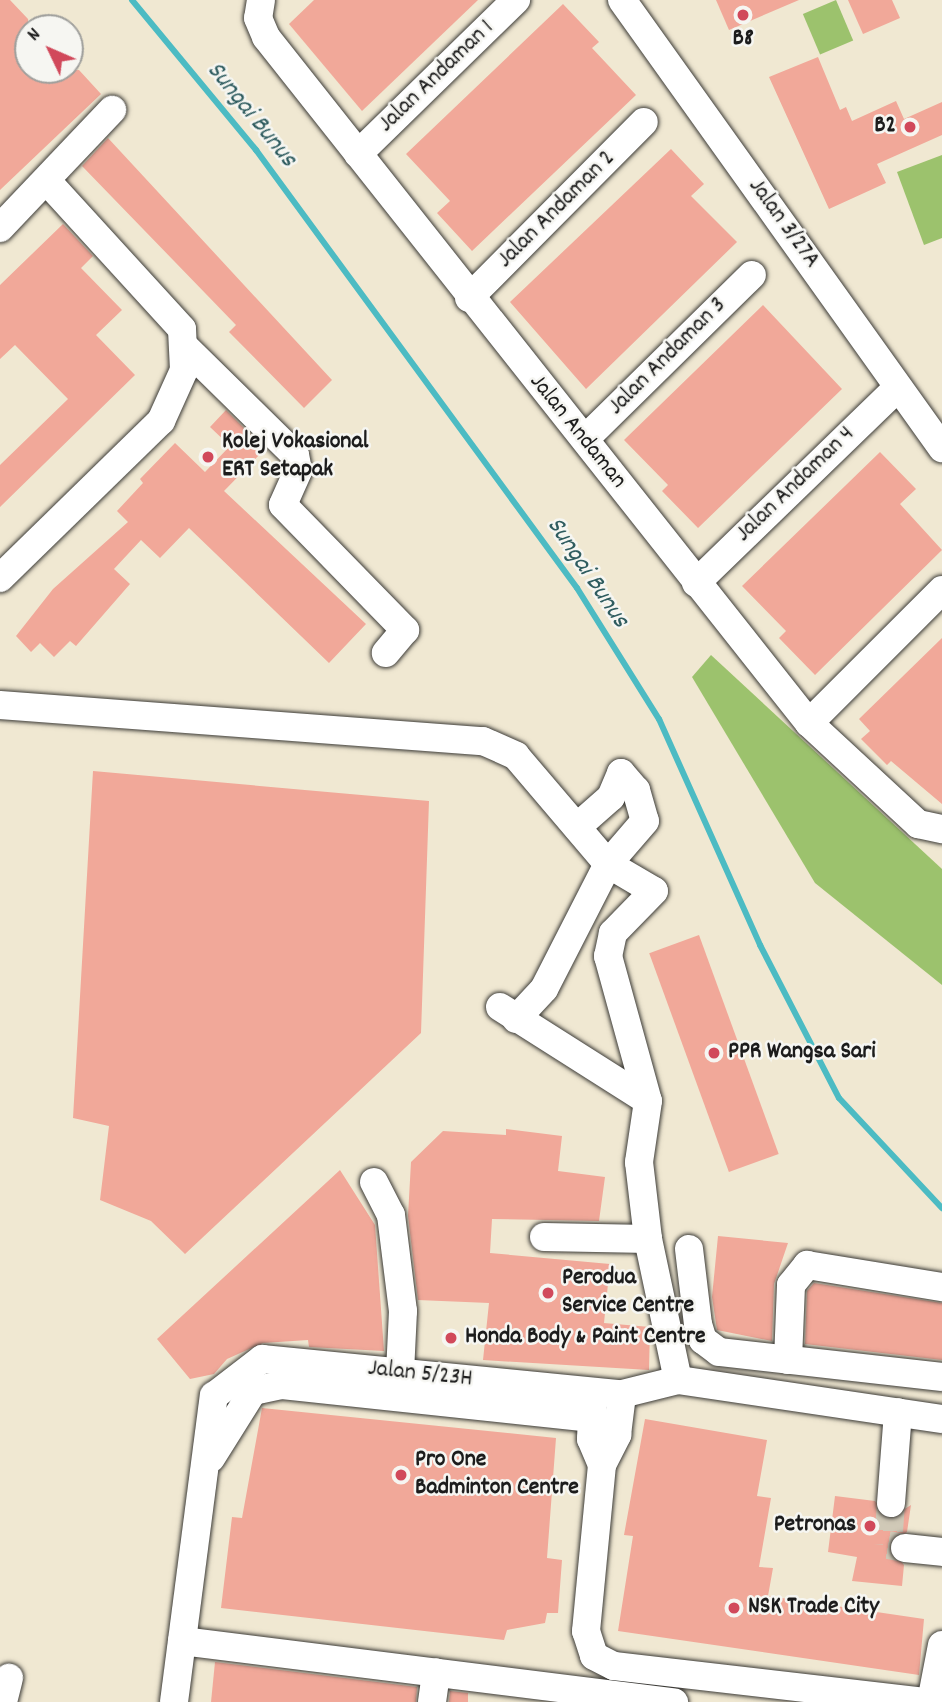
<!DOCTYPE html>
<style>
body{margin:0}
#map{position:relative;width:942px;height:1702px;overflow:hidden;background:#f0e8d2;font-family:Dekko,sans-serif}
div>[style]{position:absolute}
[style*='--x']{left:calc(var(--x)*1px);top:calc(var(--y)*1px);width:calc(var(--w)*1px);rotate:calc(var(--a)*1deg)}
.green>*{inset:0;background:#9cc26d;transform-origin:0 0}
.stream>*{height:6px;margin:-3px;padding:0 3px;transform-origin:3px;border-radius:3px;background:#4cbbc3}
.building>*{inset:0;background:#f1a899;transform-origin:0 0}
.minor-tunnel>*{height:28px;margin-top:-14px;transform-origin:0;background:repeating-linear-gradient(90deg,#d0c9b7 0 28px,transparent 0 42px)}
.roads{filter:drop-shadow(0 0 2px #3c3b37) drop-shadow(0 0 2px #3c3b37)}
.minor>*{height:28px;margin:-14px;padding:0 14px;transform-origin:14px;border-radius:14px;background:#fff}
.dots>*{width:19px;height:19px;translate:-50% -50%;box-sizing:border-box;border:4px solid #f6f6f2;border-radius:50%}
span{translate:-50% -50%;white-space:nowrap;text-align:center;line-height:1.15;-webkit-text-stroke:5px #f6f6f2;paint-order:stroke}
.poi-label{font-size:24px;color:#1c1c1c;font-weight:700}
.right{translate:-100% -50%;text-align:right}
.left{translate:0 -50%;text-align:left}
.street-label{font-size:24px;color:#1c1c1c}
.water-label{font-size:26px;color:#2f5c5f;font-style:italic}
.north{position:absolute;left:14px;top:14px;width:70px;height:70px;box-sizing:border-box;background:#f6f6f2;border:2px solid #9f9f9c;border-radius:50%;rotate:314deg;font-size:19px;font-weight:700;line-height:28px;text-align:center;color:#1c1c1c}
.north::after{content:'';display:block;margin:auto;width:24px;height:32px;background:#d1495b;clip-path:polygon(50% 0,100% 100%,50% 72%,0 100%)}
</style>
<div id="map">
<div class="green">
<div style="left:836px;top:0;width:44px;height:36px;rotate:67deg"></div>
<div style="clip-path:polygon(942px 155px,942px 238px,924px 245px,897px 172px)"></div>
<div style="clip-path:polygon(711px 655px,942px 869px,942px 985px,815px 883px,692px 677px)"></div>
</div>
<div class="stream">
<div style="--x:132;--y:0;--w:195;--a:50.4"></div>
<div style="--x:256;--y:150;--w:543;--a:53.76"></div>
<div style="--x:577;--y:588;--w:155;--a:58"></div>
<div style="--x:659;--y:719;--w:248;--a:65.9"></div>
<div style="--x:760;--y:945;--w:172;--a:62.7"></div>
<div style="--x:839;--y:1098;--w:151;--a:46.9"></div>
</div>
<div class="building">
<div style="clip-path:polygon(0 0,10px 0,28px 19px,28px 70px,79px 70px,101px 94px,0 190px)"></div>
<div style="clip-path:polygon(314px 0,478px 0,362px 111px,289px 24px)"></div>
<div style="clip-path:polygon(716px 0,799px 0,729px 30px)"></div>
<div style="clip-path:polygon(848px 0,892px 0,900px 18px,863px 34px)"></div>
<div style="clip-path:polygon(563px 4px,599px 42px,592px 48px,636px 95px,472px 251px,437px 213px,450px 201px,406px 154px)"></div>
<div style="clip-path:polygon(818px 57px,840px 110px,846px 107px,852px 121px,896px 101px,904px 119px,942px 102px,942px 135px,877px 164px,886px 183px,829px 209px,769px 77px)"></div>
<div style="clip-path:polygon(108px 138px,332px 380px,304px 408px,229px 332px,236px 325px,82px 166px)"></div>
<div style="clip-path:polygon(671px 149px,704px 184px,691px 196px,737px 242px,586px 389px,510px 302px)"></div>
<div style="clip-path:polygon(63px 224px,93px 256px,81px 268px,122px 310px,96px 335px,135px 375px,0 507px,0 465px,68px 399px,15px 345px,0 359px,0 285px)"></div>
<div style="clip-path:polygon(763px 305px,842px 389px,698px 528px,662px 491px,668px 485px,624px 440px)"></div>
<div style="clip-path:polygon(226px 410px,265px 449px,224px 491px,366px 624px,329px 663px,189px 528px,160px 558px,141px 540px,114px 569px,130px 584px,76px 646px,70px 641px,54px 657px,40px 643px,31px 652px,16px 636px,53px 589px,128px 522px,117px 511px,143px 483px,140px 479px,175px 443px,205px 472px,230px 446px,210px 427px)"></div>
<div style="clip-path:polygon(880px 452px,916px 489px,900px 504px,942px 550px,815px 675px,779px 638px,786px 631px,742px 586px)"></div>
<div style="clip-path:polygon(942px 638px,942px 804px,891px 761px,887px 765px,861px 739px,870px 731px,859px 719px)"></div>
<div style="clip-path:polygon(93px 771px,429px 801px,421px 1033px,185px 1254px,151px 1221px,100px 1200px,109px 1126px,73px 1118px)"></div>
<div style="left:699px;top:935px;width:233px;height:53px;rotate:70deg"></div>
<div style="clip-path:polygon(506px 1129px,562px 1136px,558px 1171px,605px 1177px,599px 1221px,492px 1219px,490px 1253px,610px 1264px,604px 1323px,650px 1327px,649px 1370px,483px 1360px,489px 1303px,418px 1300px,408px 1216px,411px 1162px,443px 1131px,506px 1135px)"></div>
<div style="clip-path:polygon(340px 1170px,375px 1225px,384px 1351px,309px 1347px,308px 1340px,263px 1343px,227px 1359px,214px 1374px,190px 1379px,157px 1339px)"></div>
<div style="clip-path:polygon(718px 1236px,788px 1243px,774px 1284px,772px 1341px,717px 1330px,712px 1297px)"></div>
<div style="clip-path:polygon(814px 1283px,942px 1303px,942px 1360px,805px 1344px,807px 1291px)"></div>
<div style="clip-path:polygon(262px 1408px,556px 1438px,547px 1558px,562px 1560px,558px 1613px,547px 1613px,545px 1623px,507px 1630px,504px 1640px,221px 1608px,232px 1517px,242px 1518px)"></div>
<div style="clip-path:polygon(645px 1419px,767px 1440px,757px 1496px,771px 1498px,759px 1567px,773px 1568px,768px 1596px,924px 1619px,919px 1675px,618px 1631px,633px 1536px,624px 1535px)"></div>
<div style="clip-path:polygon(835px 1496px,875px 1501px,889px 1519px,911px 1505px,907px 1532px,889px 1546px,904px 1565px,902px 1586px,852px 1581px,857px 1557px,828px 1552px)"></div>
<div style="clip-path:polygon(215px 1662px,417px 1687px,416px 1702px,211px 1702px)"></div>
<div style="clip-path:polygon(450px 1691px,468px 1693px,468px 1702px,449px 1702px)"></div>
</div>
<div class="minor-tunnel">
<div style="--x:891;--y:1503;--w:42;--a:94.1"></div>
<div style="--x:888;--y:1545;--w:17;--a:10"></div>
</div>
<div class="roads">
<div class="minor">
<div style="--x:261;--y:0;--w:18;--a:99"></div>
<div style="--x:258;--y:18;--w:21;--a:67"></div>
<div style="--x:266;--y:37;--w:875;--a:51.64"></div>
<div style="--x:809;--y:723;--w:149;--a:42.8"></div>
<div style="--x:918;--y:824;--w:25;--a:12"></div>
<div style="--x:622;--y:0;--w:551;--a:54.46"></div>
<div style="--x:358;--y:154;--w:221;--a:-44.3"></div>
<div style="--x:0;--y:228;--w:163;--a:-46.5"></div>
<div style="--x:469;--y:298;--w:248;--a:-45.2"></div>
<div style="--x:183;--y:345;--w:157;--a:44.5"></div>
<div style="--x:295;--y:455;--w:16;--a:79"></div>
<div style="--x:298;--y:471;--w:37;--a:114"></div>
<div style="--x:283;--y:505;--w:175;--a:45.7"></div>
<div style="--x:405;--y:630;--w:30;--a:130"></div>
<div style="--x:585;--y:439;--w:234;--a:-44.5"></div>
<div style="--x:0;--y:578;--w:225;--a:-44.3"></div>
<div style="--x:161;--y:421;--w:56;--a:-65.7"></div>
<div style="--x:184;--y:370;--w:41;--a:-92.8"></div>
<div style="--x:182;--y:329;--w:200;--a:-132.4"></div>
<div style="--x:696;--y:583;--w:279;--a:-44.1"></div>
<div style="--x:0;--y:705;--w:484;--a:4.3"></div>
<div style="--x:483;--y:741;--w:36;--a:24"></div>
<div style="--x:516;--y:756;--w:142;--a:49.6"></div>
<div style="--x:608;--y:864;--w:140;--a:117.1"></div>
<div style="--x:544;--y:989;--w:41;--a:133"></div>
<div style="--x:809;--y:723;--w:188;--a:-45"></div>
<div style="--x:577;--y:827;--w:45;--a:-41.4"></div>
<div style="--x:611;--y:797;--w:26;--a:-67"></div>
<div style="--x:621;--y:773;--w:23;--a:49"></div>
<div style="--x:636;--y:790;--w:32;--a:74"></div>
<div style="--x:645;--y:821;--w:57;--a:130.7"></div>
<div style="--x:608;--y:864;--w:53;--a:30.4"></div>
<div style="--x:654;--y:891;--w:59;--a:134.3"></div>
<div style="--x:613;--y:933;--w:24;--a:102"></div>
<div style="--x:608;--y:956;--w:150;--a:74.6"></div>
<div style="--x:648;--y:1101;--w:62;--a:98.4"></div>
<div style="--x:639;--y:1162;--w:78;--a:83.3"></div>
<div style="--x:648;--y:1239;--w:144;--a:78"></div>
<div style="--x:500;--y:1007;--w:175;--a:32.4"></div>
<div style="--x:374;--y:1182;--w:37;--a:63"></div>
<div style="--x:391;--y:1215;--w:97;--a:82.9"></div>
<div style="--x:403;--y:1311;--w:62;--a:92.8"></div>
<div style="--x:544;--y:1237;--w:104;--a:1.1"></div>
<div style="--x:689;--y:1249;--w:76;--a:83.2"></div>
<div style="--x:698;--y:1324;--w:17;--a:73"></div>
<div style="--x:703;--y:1340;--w:20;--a:37"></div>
<div style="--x:719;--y:1352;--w:224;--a:6.4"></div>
<div style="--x:788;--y:1360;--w:75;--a:-87.7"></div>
<div style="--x:791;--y:1285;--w:26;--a:-51"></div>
<div style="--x:807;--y:1265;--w:137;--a:9.3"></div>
<div style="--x:593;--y:1400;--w:39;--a:93"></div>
<div style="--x:591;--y:1439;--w:28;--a:67"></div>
<div style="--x:602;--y:1465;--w:34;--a:-63"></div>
<div style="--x:617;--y:1435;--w:41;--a:-83"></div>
<div style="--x:211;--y:1458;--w:79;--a:-57.9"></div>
<div style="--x:253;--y:1391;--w:30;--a:-12"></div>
<div style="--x:282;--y:1385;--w:312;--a:6.1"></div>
<div style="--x:602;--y:1465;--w:167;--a:95.5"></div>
<div style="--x:586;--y:1631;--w:26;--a:72"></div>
<div style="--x:594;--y:1656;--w:22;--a:27"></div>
<div style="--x:614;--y:1666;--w:315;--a:6.6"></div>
<div style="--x:891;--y:1503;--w:91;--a:-85.6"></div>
<div style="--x:905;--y:1548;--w:37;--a:6"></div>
<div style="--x:182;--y:1641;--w:496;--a:7.1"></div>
<div style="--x:3;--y:1702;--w:25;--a:-76"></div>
<div style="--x:174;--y:1702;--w:309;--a:-82.6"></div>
<div style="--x:214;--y:1396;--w:61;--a:-37.6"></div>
<div style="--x:262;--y:1359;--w:362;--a:5.6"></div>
<div style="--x:622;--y:1394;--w:58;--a:-14"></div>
<div style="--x:678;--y:1380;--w:267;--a:8.4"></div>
<div style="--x:432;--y:1702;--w:30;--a:-82"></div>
<div style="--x:931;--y:1702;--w:58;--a:-79.1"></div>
</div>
</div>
<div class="dots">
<div style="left:743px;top:15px;background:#d1495b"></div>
<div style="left:910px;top:127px;background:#d1495b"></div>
<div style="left:208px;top:457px;background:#d1495b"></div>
<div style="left:714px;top:1053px;background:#d1495b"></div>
<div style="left:548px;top:1293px;background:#d1495b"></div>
<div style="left:451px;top:1338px;background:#d1495b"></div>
<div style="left:401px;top:1475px;background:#d1495b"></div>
<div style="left:870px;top:1526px;background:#d1495b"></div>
<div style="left:734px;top:1608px;background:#d1495b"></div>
</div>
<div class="poi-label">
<span style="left:743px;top:40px">B8</span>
<span class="right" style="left:896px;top:127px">B2</span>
<span class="left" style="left:222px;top:457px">Kolej Vokasional<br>ERT Setapak</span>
<span class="left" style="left:728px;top:1053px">PPR Wangsa Sari</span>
<span class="left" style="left:562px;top:1293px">Perodua<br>Service Centre</span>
<span class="left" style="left:465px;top:1338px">Honda Body &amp; Paint Centre</span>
<span class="left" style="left:415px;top:1475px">Pro One<br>Badminton Centre</span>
<span class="right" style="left:856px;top:1526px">Petronas</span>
<span class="left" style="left:748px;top:1608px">NSK Trade City</span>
</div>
<div class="street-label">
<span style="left:437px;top:77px;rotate:-44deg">Jalan Andaman 1</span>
<span style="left:557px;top:210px;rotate:-45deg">Jalan Andaman 2</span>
<span style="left:783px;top:224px;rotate:54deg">Jalan 3/27A</span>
<span style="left:668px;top:357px;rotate:-45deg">Jalan Andaman 3</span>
<span style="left:577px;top:432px;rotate:51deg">Jalan Andaman</span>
<span style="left:796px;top:485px;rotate:-44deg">Jalan Andaman 4</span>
<span style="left:420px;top:1375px;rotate:6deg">Jalan 5/23H</span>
</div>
<div class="water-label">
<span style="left:251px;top:115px;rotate:51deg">Sungai Bunus</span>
<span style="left:587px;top:573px;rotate:56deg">Sungai Bunus</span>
</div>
<div class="north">N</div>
</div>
